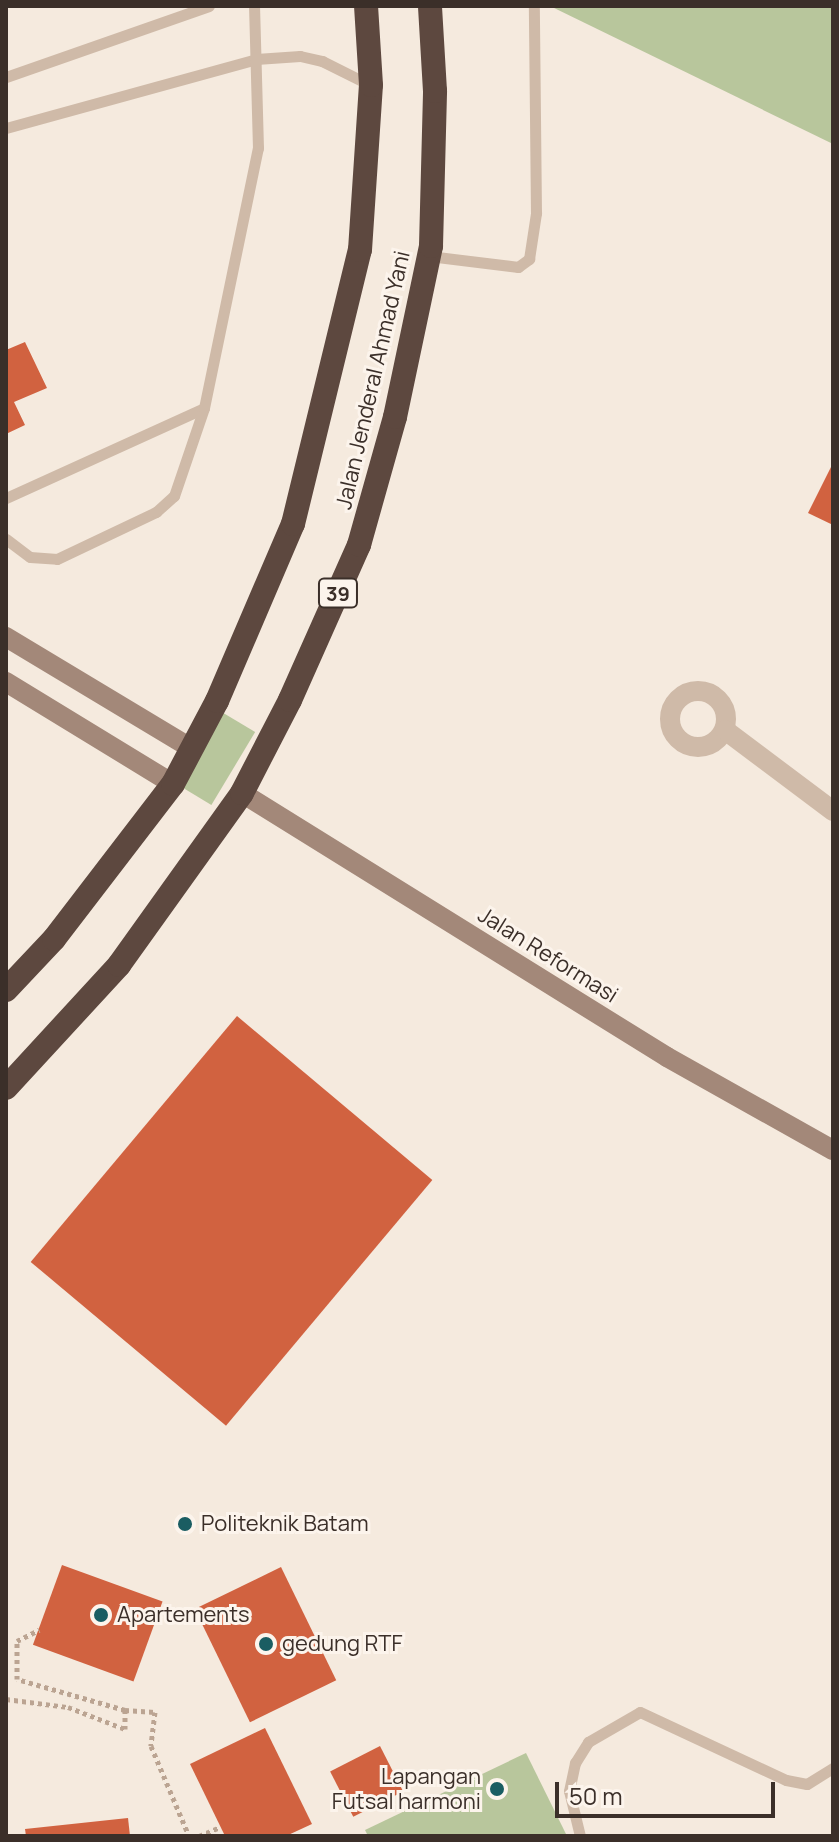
<!DOCTYPE html>
<style>
body{margin:0}
#map{position:relative;width:839px;height:1842px;overflow:hidden;background:#f5eade;font-family:Manrope,sans-serif}
div>[style]{position:absolute}
[style*='--x']{left:calc(var(--x)*1px);top:calc(var(--y)*1px);width:calc(var(--w)*1px);rotate:calc(var(--a)*1deg)}
.green>*{inset:0;background:#b8c69c;transform-origin:0 0}
.building>*{inset:0;background:#d16240;transform-origin:0 0}
.path>*{height:5px;margin-top:-2.5px;transform-origin:0;background:repeating-linear-gradient(90deg,#bba492 0 4px,transparent 0 8px)}
.lane>*{height:11px;margin:-5.5px;padding:0 5.5px;transform-origin:5.5px;border-radius:5.5px;background:#cfbaa8}
.street>*{height:20px;margin:-10px;padding:0 10px;transform-origin:10px;border-radius:10px;background:#cfbaa8}
.street>.ring{margin:-10px;padding:0;box-sizing:content-box;background:none;border:20px solid #cfbaa8;border-radius:50%}
.secondary>*{height:20px;margin:-10px;padding:0 10px;transform-origin:10px;border-radius:10px;background:#a38879}
.highway>*{height:24px;margin:-12px;padding:0 12px;transform-origin:12px;border-radius:12px;background:#5d483f}
.dots>*{width:22px;height:22px;translate:-50% -50%;box-sizing:border-box;border:4px solid #fcf4ec;border-radius:50%}
span{translate:-50% -50%;white-space:nowrap;text-align:center;line-height:1.15;-webkit-text-stroke:6px #fcf4ec;paint-order:stroke}
.shield-label span{padding:2px 6px;background:#fcf4ec;border:2px solid;border-radius:6px;-webkit-text-stroke-width:0}
.shield-label{font-size:20px;color:#3b2f29;font-weight:700}
.street-label{font-size:22px;color:#3b2f29}
.poi-label{font-size:22px;color:#3b2f29}
.left{translate:0 -50%;text-align:left}
.right{translate:-100% -50%;text-align:right}
.frame{position:absolute;inset:0;border:8px solid #3b2f29;pointer-events:none}
.scale{position:absolute;left:555px;top:1782px;width:220px;height:36px;box-sizing:border-box;border:4px solid #3b2f29;border-top:0;padding-left:10px;font-size:24px;line-height:28px;white-space:nowrap;color:#3b2f29;-webkit-text-stroke:6px #fcf4ec;paint-order:stroke}
</style>
<div id="map">
<div class="green">
<div style="clip-path:polygon(550px 6px,833px 6px,833px 144px)"></div>
<div style="left:220px;top:711px;width:41px;height:85px;rotate:31deg"></div>
<div style="clip-path:polygon(526px 1753px,567px 1836px,368px 1836px,365px 1830px)"></div>
</div>
<div class="building">
<div style="clip-path:polygon(25px 342px,47px 388px,14px 402px,25px 425px,6px 434px,6px 350px)"></div>
<div style="clip-path:polygon(833px 463px,833px 525px,808px 513px)"></div>
<div style="left:237px;top:1016px;width:255px;height:321px;rotate:40deg"></div>
<div style="left:62px;top:1565px;width:107px;height:85px;rotate:20deg"></div>
<div style="left:281px;top:1567px;width:126px;height:96px;rotate:64deg"></div>
<div style="clip-path:polygon(265px 1728px,312px 1824px,286px 1836px,225px 1836px,190px 1764px)"></div>
<div style="left:380px;top:1746px;width:51px;height:56px;rotate:63deg"></div>
<div style="clip-path:polygon(128px 1818px,130px 1836px,26px 1836px,25px 1829px)"></div>
</div>
<div class="path">
<div style="--x:6;--y:1699;--w:63;--a:7.4"></div>
<div style="--x:68;--y:1707;--w:61;--a:21.1"></div>
<div style="--x:125;--y:1729;--w:19;--a:-90"></div>
<div style="--x:125;--y:1710;--w:112;--a:-164"></div>
<div style="--x:17;--y:1679;--w:38;--a:-90"></div>
<div style="--x:17;--y:1641;--w:25;--a:-27"></div>
<div style="--x:125;--y:1710;--w:30;--a:4"></div>
<div style="--x:155;--y:1712;--w:34;--a:97"></div>
<div style="--x:151;--y:1746;--w:98;--a:67.1"></div>
<div style="--x:199;--y:1836;--w:23;--a:-23"></div>
</div>
<div class="lane">
<div style="--x:6;--y:77;--w:215;--a:-19.3"></div>
<div style="--x:6;--y:128;--w:259;--a:-15.4"></div>
<div style="--x:256;--y:59;--w:44;--a:-3.9"></div>
<div style="--x:300;--y:56;--w:23;--a:13"></div>
<div style="--x:322;--y:61;--w:54;--a:26.6"></div>
<div style="--x:429;--y:256;--w:90;--a:7"></div>
<div style="--x:518;--y:267;--w:14;--a:-36"></div>
<div style="--x:529;--y:259;--w:47;--a:-81.3"></div>
<div style="--x:536;--y:213;--w:207;--a:-90.6"></div>
<div style="--x:6;--y:498;--w:217;--a:-24.4"></div>
<div style="--x:6;--y:539;--w:30;--a:37"></div>
<div style="--x:30;--y:557;--w:27;--a:4"></div>
<div style="--x:57;--y:559;--w:110;--a:-25.4"></div>
<div style="--x:156;--y:512;--w:24;--a:-42"></div>
<div style="--x:174;--y:496;--w:93;--a:-71.2"></div>
<div style="--x:204;--y:408;--w:266;--a:-78.3"></div>
<div style="--x:258;--y:148;--w:142;--a:-91.6"></div>
<div style="--x:580;--y:1836;--w:46;--a:-103.7"></div>
<div style="--x:569;--y:1791;--w:29;--a:-78"></div>
<div style="--x:575;--y:1763;--w:25;--a:-58"></div>
<div style="--x:588;--y:1742;--w:60;--a:-30"></div>
<div style="--x:640;--y:1712;--w:161;--a:25"></div>
<div style="--x:786;--y:1780;--w:21;--a:11"></div>
<div style="--x:807;--y:1784;--w:31;--a:-32"></div>
</div>
<div class="street">
<div class="ring" style="left:670px;top:691px;width:36px;height:36px"></div>
<div style="--x:725;--y:730;--w:135;--a:36.9"></div>
</div>
<div class="secondary">
<div style="--x:6;--y:637;--w:214;--a:31"></div>
<div style="--x:6;--y:682;--w:196;--a:31.4"></div>
<div style="--x:242;--y:793;--w:500;--a:31.85"></div>
<div style="--x:667;--y:1057;--w:190;--a:29.3"></div>
</div>
<div class="highway">
<div style="--x:6;--y:990;--w:70;--a:-46.7"></div>
<div style="--x:54;--y:939;--w:195;--a:-52.5"></div>
<div style="--x:173;--y:784;--w:94;--a:-62.1"></div>
<div style="--x:217;--y:701;--w:193;--a:-66.8"></div>
<div style="--x:293;--y:524;--w:282;--a:-76.3"></div>
<div style="--x:360;--y:250;--w:165;--a:-86.2"></div>
<div style="--x:371;--y:85;--w:79;--a:-93.6"></div>
<div style="--x:6;--y:1088;--w:167;--a:-47.4"></div>
<div style="--x:119;--y:965;--w:211;--a:-54.4"></div>
<div style="--x:242;--y:793;--w:105;--a:-62.7"></div>
<div style="--x:290;--y:700;--w:170;--a:-66"></div>
<div style="--x:359;--y:545;--w:133;--a:-74.3"></div>
<div style="--x:395;--y:417;--w:175;--a:-78.1"></div>
<div style="--x:431;--y:246;--w:155;--a:-88.5"></div>
<div style="--x:435;--y:91;--w:85;--a:-93.4"></div>
</div>
<div class="dots">
<div style="left:185px;top:1524px;background:#1a5d62"></div>
<div style="left:101px;top:1615px;background:#1a5d62"></div>
<div style="left:266px;top:1644px;background:#1a5d62"></div>
<div style="left:497px;top:1789px;background:#1a5d62"></div>
</div>
<div class="shield-label">
<span style="left:338px;top:593px">39</span>
</div>
<div class="street-label">
<span style="left:373px;top:380px;rotate:-77deg">Jalan Jenderal Ahmad Yani</span>
<span style="left:548px;top:955px;rotate:32deg">Jalan Reformasi</span>
</div>
<div class="poi-label">
<span class="left" style="left:201px;top:1524px">Politeknik Batam</span>
<span class="left" style="left:117px;top:1615px">Apartements</span>
<span class="left" style="left:282px;top:1644px">gedung RTF</span>
<span class="right" style="left:481px;top:1789px">Lapangan<br>Futsal harmoni</span>
</div>
<div class="frame"></div>
<div class="scale">50 m</div>
</div>
